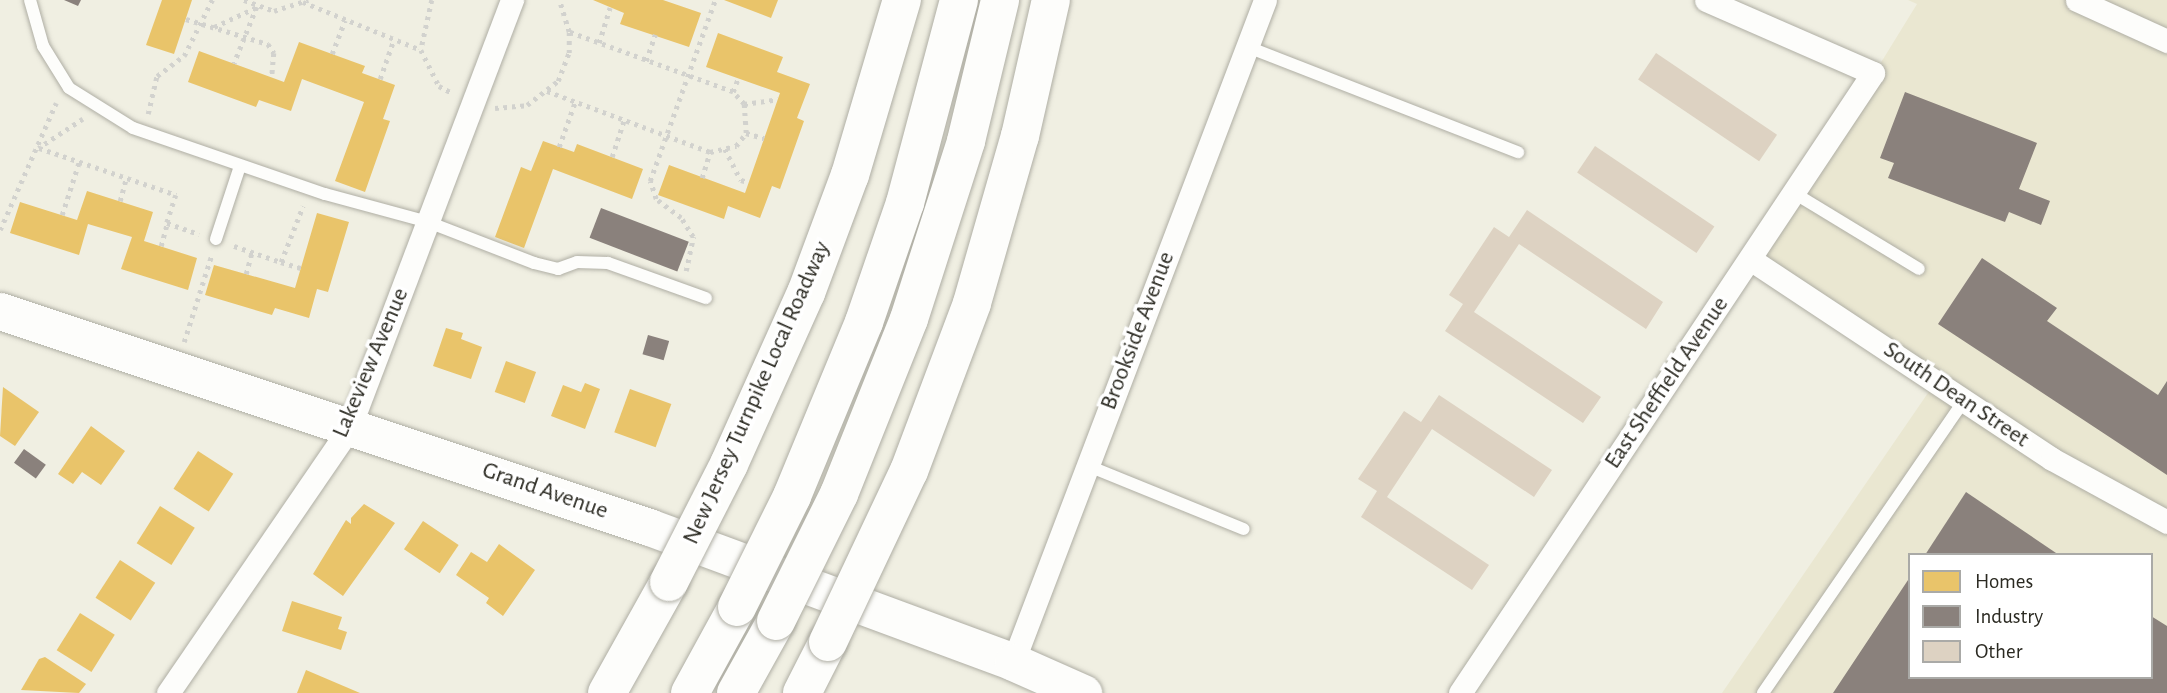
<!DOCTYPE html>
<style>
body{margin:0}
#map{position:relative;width:2167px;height:693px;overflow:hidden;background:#f0efe2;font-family:"Alegreya Sans",sans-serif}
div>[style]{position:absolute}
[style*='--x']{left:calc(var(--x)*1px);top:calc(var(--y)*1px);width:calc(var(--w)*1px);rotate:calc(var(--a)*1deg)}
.built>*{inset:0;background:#eae7d1}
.homes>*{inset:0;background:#e9c46a;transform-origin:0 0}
.industry>*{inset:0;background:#8a817c;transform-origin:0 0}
.building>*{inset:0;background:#ddd2c2;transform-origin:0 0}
.path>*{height:4.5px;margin-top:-2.25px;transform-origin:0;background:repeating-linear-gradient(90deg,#d2d2ce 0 3.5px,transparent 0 8.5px)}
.roads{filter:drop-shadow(0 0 2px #afaea4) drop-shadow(0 0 2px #afaea4)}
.service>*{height:12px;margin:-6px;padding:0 6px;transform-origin:6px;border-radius:6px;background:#fdfdfb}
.minor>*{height:23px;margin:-11.5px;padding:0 11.5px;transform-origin:11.5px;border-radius:11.5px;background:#fdfdfb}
.primary>*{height:37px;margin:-18.5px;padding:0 18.5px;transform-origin:18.5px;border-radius:18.5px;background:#fdfdfb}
.motorway>*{height:38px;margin:-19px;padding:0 19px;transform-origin:19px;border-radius:19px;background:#fdfdfb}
.bridges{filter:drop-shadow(0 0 2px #afaea4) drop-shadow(0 0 2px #afaea4)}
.motorway-bridge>*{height:38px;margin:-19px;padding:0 19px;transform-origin:19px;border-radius:19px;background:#fdfdfb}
span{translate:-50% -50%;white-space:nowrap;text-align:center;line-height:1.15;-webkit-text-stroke:7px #fff;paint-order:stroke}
.street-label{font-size:24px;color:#2b2a22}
.legend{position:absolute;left:1908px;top:553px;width:245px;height:126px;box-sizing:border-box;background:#fff;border:2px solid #aaaaa7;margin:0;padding:9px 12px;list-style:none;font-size:21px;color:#2b2a22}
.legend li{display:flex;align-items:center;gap:14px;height:35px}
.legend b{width:35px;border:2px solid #aaaaa7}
</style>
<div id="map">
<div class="built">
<div style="clip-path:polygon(evenodd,1908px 0,2167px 0,2167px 693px,1722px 693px,1930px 390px,1755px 267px,1917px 4px,1908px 0,1910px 555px,2151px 555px,2151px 677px,1910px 677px,1910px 555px)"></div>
</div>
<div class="homes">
<div style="clip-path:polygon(162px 0,192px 0,174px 54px,146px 45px)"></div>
<div style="clip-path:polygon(593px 0,663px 0,701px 13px,689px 47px,620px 24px,624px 13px)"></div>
<div style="clip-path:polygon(724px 0,778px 0,771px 18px)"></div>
<div style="clip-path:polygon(718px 33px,783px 57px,777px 72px,810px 84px,797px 118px,804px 121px,780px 189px,772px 186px,760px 218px,728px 206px,724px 219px,658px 195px,669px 165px,745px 193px,780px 93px,706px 67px)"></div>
<div style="clip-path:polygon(299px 42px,365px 66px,362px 73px,395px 85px,383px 119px,390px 121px,365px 192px,335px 181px,364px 102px,302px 79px,291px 111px,259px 100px,256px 107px,188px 82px,199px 51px,284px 82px)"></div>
<div style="clip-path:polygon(543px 141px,574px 152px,577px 144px,643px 169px,632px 199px,553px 169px,524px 248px,495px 237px,521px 167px,531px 171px)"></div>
<div style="clip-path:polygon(87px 191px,153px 212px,144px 241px,197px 258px,188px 290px,121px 269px,132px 237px,88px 224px,79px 255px,10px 233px,20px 202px,77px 220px)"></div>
<div style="clip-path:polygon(317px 213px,349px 222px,328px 292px,317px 289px,309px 318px,275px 308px,272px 315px,205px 295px,214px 265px,295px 288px)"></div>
<div style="clip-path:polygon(446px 328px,463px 333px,461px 339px,482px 347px,471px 379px,433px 366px)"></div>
<div style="left:506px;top:361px;width:32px;height:33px;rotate:20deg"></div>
<div style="clip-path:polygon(585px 383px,600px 389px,585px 429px,551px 416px,563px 385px,581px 392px)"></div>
<div style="clip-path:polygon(3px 387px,39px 412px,15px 446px,0 436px)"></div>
<div style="left:630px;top:389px;width:44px;height:46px;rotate:20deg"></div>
<div style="clip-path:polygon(91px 426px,125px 451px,101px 485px,82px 472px,73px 484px,58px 474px)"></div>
<div style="left:198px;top:451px;width:42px;height:45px;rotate:33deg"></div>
<div style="clip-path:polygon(364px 504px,395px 523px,343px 596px,313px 574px,346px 520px,351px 524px,351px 518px)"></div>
<div style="left:160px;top:506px;width:41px;height:44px;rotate:32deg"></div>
<div style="left:423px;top:521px;width:43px;height:34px;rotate:34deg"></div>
<div style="clip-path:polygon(499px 544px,535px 570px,503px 616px,486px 603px,489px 598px,456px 575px,471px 552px,487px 562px)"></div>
<div style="left:120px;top:560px;width:42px;height:45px;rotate:33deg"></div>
<div style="clip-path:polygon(292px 601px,342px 617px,338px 629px,347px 632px,341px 650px,282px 631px)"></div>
<div style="left:80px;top:613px;width:41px;height:44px;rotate:32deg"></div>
<div style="clip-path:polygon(45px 657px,86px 684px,79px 693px,21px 690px,39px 659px)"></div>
<div style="clip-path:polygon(306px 670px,360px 693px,297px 693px)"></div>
</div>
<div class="industry">
<div style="clip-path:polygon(64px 0,81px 0,78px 6px)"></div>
<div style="clip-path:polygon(1905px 92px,2037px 143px,2019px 189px,2050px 201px,2041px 225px,2009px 212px,2005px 222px,1888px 178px,1894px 163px,1880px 158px)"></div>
<div style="left:601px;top:208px;width:94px;height:32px;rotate:21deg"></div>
<div style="clip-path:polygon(1982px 258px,2057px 308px,2047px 321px,2158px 395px,2167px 381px,2167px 475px,1938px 324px)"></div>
<div style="left:648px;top:335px;width:22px;height:20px;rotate:16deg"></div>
<div style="left:24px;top:449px;width:27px;height:17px;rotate:36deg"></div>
<div style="clip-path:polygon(1966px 492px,2059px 555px,1925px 555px)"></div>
<div style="clip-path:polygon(1910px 577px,1910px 677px,2151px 677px,2151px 616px,2167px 626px,2167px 693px,1833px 693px)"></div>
</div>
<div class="building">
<div style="left:1656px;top:53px;width:146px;height:32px;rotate:34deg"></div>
<div style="left:1595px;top:146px;width:144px;height:32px;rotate:34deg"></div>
<div style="clip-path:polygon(1527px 210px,1663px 302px,1646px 329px,1519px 244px,1474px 312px,1601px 397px,1583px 423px,1445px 331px,1463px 304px,1449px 295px,1494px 227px,1509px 237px)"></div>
<div style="clip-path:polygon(1439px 395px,1552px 470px,1534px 497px,1432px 429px,1387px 497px,1489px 565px,1472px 590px,1361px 517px,1377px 491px,1358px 479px,1404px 411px,1421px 422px)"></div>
</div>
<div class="path">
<div style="--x:244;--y:0;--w:32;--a:20"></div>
<div style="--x:274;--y:11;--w:36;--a:-18"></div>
<div style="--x:432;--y:0;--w:51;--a:102.4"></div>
<div style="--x:421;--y:50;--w:40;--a:63.4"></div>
<div style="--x:439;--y:86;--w:15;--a:28"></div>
<div style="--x:303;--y:2;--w:127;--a:22.1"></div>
<div style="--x:186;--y:19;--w:86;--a:17"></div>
<div style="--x:268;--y:44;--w:11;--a:56"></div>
<div style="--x:274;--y:53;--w:25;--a:95"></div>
<div style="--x:214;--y:27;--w:47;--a:-24.9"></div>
<div style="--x:257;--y:7;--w:61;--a:112"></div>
<div style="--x:599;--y:43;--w:37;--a:-73"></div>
<div style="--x:332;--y:54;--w:36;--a:-69"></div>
<div style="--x:646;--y:61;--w:28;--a:-71"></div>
<div style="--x:380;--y:79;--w:42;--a:-70.7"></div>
<div style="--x:547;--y:91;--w:174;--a:20.5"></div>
<div style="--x:710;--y:152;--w:27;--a:-13"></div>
<div style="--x:736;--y:146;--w:16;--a:-52"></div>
<div style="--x:746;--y:133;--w:29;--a:-94"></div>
<div style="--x:744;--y:104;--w:16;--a:-133"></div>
<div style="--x:733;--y:92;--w:175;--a:-159.9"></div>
<div style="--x:733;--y:92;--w:15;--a:-70"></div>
<div style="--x:744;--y:104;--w:34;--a:-8"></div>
<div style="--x:495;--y:108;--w:32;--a:-5"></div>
<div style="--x:527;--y:105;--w:39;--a:-38"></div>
<div style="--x:558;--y:81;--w:30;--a:-69"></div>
<div style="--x:569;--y:53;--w:21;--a:-90"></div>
<div style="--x:569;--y:32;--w:34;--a:-107"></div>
<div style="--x:148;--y:114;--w:39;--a:-77"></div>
<div style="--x:157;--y:76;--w:34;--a:-37"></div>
<div style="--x:184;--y:56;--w:63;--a:-63.4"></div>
<div style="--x:83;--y:119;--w:53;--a:146.6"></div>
<div style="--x:39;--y:148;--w:145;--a:18.9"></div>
<div style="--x:176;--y:195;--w:29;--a:108"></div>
<div style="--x:167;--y:223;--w:34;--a:19"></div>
<div style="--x:746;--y:133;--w:19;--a:16"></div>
<div style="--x:559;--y:147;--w:48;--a:-70.4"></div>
<div style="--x:725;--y:149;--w:35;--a:63"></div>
<div style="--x:741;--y:180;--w:7;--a:16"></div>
<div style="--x:612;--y:157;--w:39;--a:-72"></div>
<div style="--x:702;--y:178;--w:27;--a:-73"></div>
<div style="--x:120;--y:201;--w:24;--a:-75"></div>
<div style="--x:62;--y:215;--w:56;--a:-72.2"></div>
<div style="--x:0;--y:230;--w:139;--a:-66.2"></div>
<div style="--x:161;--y:246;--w:24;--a:-75"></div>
<div style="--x:234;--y:246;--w:50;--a:18.8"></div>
<div style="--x:281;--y:262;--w:60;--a:-68.6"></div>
<div style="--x:281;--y:262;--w:21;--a:17"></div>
<div style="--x:686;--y:271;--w:35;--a:-78"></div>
<div style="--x:693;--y:237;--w:22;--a:-122"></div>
<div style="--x:681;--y:218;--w:31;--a:-143"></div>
<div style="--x:656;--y:199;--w:19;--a:-108"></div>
<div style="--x:650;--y:181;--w:192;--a:-70.2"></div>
<div style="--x:246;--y:274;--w:23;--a:-75"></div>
<div style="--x:184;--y:342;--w:89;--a:-72.4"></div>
</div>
<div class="roads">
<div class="service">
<div style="--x:30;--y:0;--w:48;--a:74.2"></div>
<div style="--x:43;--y:46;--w:49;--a:58.2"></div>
<div style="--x:69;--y:88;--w:75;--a:32"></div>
<div style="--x:133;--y:128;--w:203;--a:19"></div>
<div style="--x:325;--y:194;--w:107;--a:15.2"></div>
<div style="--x:428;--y:222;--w:114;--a:21.1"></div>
<div style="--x:534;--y:263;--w:25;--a:14"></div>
<div style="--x:558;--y:269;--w:20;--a:-20"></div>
<div style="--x:577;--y:262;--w:31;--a:2"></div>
<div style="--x:608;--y:263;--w:104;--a:19.7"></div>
<div style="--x:1248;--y:47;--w:290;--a:21.3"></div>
<div style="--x:1794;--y:193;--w:146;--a:31.3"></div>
<div style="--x:216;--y:239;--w:77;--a:-71.8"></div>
<div style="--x:1086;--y:465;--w:170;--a:22.1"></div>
<div style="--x:1763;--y:693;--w:354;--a:-55.5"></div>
</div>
<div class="minor">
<div style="--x:2077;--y:0;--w:99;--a:24.5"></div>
<div style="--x:1750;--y:259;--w:362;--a:33.5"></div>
<div style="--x:2052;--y:459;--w:131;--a:28.7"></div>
<div style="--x:1013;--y:662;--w:708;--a:-69.16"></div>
<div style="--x:168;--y:693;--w:320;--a:-55.6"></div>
<div style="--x:349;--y:429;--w:459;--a:-69.2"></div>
<div style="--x:1460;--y:693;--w:745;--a:-56.33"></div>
<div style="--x:1873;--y:73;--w:182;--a:-156.4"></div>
</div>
<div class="primary">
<div style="--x:0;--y:311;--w:684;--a:18.41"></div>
<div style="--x:649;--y:527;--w:388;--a:20.3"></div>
<div style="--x:1013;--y:662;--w:77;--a:23.9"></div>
</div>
<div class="motorway">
<div style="--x:607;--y:693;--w:127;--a:-60.8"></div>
<div style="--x:690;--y:693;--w:98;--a:-61.3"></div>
<div style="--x:736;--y:693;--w:82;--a:-60.9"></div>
<div style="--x:802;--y:693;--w:57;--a:-63"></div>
</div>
</div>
<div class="bridges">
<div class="motorway-bridge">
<div style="--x:669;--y:582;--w:132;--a:-63"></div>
<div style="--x:729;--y:464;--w:188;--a:-65.8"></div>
<div style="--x:806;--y:293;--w:126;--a:-69.6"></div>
<div style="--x:850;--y:175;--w:183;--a:-73.5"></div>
<div style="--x:737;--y:607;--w:124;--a:-63.6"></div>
<div style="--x:792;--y:496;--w:188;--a:-67.5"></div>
<div style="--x:864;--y:322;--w:126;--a:-71"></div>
<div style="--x:905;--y:203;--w:210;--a:-75.1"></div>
<div style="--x:776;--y:621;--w:142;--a:-63.6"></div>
<div style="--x:839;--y:494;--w:188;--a:-68.2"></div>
<div style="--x:909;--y:319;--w:187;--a:-72.2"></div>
<div style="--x:966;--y:141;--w:145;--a:-76.4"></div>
<div style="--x:828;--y:642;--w:189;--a:-64.7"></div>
<div style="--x:909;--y:471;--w:179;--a:-69.4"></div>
<div style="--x:972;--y:303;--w:174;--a:-74"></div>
<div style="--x:1020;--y:136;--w:139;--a:-77.2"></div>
</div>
</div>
<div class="street-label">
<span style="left:1138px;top:331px;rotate:-69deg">Brookside Avenue</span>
<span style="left:371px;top:363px;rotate:-67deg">Lakeview Avenue</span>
<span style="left:1667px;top:383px;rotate:-56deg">East Sheffield Avenue</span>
<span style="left:757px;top:393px;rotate:-66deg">New Jersey Turnpike Local Roadway</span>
<span style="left:1956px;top:395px;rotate:34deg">South Dean Street</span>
<span style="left:545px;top:491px;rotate:19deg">Grand Avenue</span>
</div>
<ul class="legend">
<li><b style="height:19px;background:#e9c46a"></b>Homes</li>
<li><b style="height:19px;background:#8a817c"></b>Industry</li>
<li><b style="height:19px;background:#ddd2c2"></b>Other</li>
</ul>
</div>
